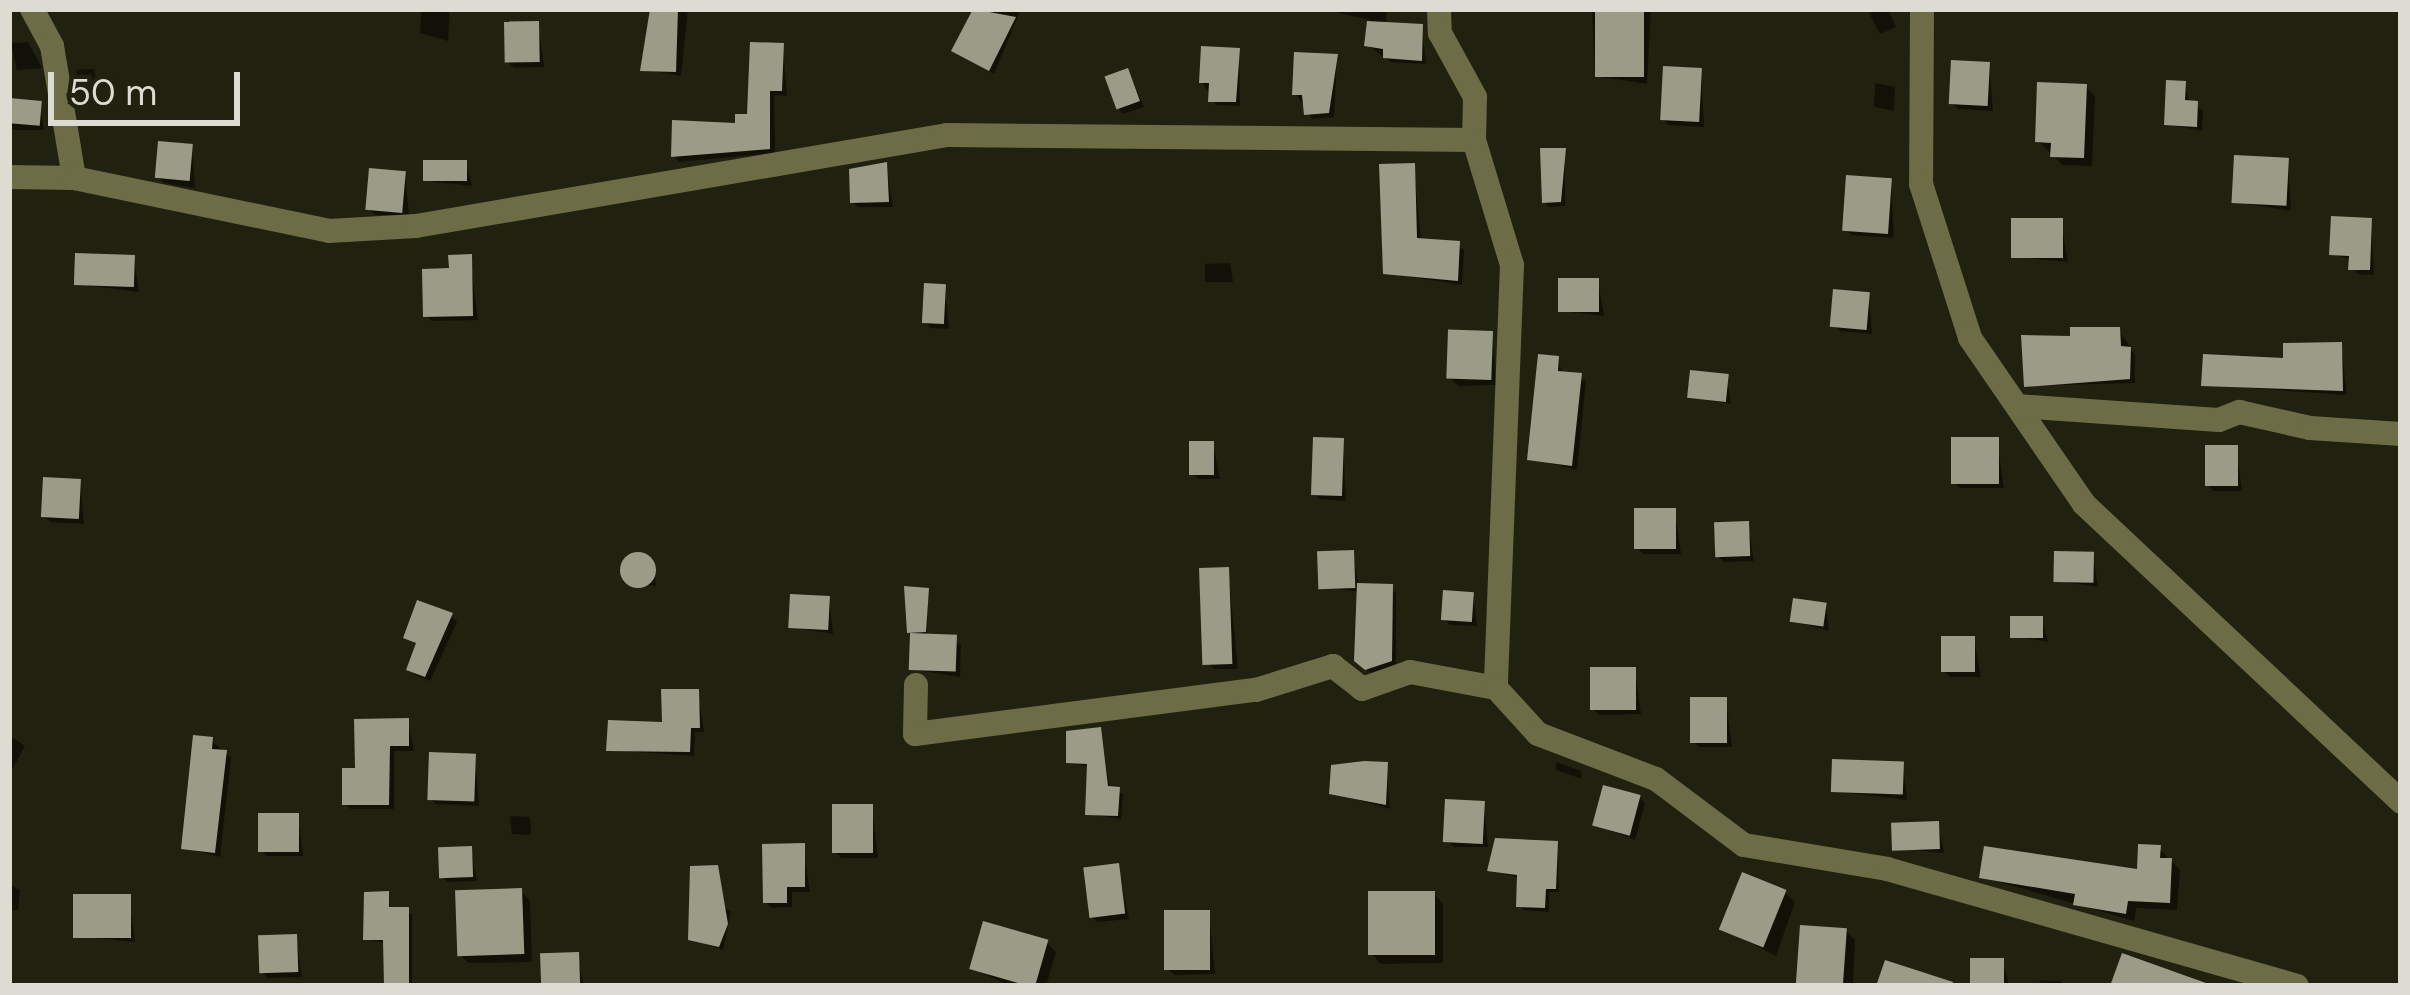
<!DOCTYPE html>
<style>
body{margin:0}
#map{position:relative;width:2410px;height:995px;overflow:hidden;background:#212110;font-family:"DM Sans",sans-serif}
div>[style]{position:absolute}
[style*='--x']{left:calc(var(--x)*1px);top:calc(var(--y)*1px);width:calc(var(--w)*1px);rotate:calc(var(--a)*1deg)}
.shadow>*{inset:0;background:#0007}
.building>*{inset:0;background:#9b9c87;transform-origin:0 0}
.round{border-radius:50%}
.street>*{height:24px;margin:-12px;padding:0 12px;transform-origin:12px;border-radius:12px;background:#6c6c46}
span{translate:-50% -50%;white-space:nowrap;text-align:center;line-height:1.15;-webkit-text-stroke:12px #212110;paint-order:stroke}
.frame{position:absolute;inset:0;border:12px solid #dcdcd2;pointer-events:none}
.scale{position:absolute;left:48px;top:72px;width:192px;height:54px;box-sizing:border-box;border:6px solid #dcdcd2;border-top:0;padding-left:15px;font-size:36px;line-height:42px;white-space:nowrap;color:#dcdcd2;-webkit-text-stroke:9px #212110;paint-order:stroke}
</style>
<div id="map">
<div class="shadow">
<div style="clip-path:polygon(421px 9px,450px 9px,448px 41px,420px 33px)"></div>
<div style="clip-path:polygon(653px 9px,688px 9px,681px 76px,643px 69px)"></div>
<div style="clip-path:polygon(977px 9px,1021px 9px,994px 74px,955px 51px)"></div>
<div style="clip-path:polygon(1320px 9px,1387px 9px,1386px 24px,1422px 27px,1426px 64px,1391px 62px,1367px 45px,1370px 20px)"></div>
<div style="clip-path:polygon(1592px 9px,1651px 9px,1647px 84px,1595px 76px)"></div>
<div style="clip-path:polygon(1888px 9px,1896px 27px,1880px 34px,1869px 13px)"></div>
<div style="clip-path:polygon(538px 24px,544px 67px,514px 68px,508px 62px)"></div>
<div style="clip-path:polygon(28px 42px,42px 68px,17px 70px,11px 43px)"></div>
<div style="clip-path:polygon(783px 46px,787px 96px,774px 95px,775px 153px,679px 162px,674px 156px,750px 117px)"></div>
<div style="clip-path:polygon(1239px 51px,1240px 106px,1216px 105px,1202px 82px)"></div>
<div style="clip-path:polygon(1337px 57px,1334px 117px,1312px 119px,1295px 93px)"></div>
<div style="clip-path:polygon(1989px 65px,1993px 111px,1958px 109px,1952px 103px)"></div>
<div style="clip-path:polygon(76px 70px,94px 69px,98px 88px,81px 89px)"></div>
<div style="clip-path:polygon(1128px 71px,1144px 107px,1123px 114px,1118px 108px)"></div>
<div style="clip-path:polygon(1701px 71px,1704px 127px,1668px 125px,1663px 119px)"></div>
<div style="clip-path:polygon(1875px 83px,1895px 87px,1894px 111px,1874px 107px)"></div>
<div style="clip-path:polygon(2185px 84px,2190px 104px,2203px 110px,2202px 131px,2167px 124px)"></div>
<div style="clip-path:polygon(2085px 87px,2095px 96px,2092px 166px,2063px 165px,2038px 141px)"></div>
<div style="clip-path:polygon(9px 102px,40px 104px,44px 130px,9px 130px)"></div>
<div style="clip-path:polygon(192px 147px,195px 188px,164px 183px,158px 177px)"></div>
<div style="clip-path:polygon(1565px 151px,1565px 206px,1549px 207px,1544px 202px)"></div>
<div style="clip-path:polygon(2288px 161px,2291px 211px,2235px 202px)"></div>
<div style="clip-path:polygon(466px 163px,472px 186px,426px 181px)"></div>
<div style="clip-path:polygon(886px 165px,893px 207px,858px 207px,853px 202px)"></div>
<div style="clip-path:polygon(1414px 166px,1421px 241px,1464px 249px,1462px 285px,1386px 273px)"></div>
<div style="clip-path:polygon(405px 174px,409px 215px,375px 215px,369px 209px)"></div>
<div style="clip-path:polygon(1891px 181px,1894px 238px,1852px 235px,1846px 230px)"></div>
<div style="clip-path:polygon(2371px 220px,2374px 275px,2357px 274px,2352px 260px,2332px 254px)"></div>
<div style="clip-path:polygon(2061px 221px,2068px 262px,2015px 257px)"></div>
<div style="clip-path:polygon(470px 257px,478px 320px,432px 321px,426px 316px,452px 271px)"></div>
<div style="clip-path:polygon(134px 258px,139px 292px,77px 284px)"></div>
<div style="clip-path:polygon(1230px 263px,1233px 282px,1205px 282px,1205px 264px)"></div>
<div style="clip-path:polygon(1598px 281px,1604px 316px,1561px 311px)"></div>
<div style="clip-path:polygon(945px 287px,949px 329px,931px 328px,925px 322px)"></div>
<div style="clip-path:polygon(1869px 295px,1872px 334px,1840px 331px,1834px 325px)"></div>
<div style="clip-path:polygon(2119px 330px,2135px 355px,2135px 383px,2027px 386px,2073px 339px)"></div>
<div style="clip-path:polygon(1492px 334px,1496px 385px,1458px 386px,1452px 380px)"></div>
<div style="clip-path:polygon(2341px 345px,2347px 395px,2204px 385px,2286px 361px)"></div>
<div style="clip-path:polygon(1558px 359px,1563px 375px,1586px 381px,1577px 470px,1530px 458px)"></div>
<div style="clip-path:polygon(1727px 377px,1731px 404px,1691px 397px)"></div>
<div style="clip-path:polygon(1997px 440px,2004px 488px,1960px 488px,1954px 483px)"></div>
<div style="clip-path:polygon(1343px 441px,1346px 501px,1319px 499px,1313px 494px)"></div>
<div style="clip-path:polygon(1213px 444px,1220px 479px,1199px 479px,1193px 474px)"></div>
<div style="clip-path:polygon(2236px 448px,2242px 491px,2213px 491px,2207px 485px)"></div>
<div style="clip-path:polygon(80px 482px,84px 524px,50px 522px,44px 516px)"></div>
<div style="clip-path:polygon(1675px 511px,1681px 554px,1643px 554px,1638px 548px)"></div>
<div style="clip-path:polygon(1748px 524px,1754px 561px,1724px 562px,1718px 556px)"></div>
<div style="clip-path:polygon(1352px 553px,1359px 586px,1396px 592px,1396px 666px,1372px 674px,1357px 660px,1360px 592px,1320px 587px)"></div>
<div style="clip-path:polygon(2093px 555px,2098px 587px,2057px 581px)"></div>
<div style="clip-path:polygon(653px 558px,656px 586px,623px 582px,622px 561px)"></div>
<div style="clip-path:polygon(1228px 570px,1238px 669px,1214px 669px,1208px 663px)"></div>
<div style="clip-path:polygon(928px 590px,927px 637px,961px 644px,960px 677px,911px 669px,909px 632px)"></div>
<div style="clip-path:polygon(1473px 594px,1477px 626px,1450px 625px,1444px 619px)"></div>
<div style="clip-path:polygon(829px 598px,833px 634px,791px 627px)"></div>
<div style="clip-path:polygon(1826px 606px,1829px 631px,1793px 621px)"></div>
<div style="clip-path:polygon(451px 616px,457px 622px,430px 681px,415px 675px,409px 669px,419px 646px,406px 637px)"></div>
<div style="clip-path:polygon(2042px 619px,2048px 642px,2013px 636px)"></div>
<div style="clip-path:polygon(1974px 639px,1981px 677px,1950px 677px,1944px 671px)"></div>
<div style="clip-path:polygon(1635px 670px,1641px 714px,1599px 715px,1593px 709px)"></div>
<div style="clip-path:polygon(698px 692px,704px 732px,695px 732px,694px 756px,609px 750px,664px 726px)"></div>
<div style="clip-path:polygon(1726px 700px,1732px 747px,1699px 747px,1694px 742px)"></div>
<div style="clip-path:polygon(408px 722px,414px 751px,394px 751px,394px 809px,351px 809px,345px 804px,358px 771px)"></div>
<div style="clip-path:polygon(1100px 730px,1110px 789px,1123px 794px,1121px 819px,1088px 814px,1090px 767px,1069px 762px)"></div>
<div style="clip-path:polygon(9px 735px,25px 746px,12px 770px,9px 768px)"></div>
<div style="clip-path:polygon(211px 740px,231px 758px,220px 857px,184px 848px)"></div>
<div style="clip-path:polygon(475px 757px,479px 806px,435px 804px,430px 798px)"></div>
<div style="clip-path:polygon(1556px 762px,1581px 771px,1582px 779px,1556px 770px)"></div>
<div style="clip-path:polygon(1386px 765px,1390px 809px,1332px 793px)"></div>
<div style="clip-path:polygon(1903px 765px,1907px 800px,1834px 791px)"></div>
<div style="clip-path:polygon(1640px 798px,1645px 803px,1635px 840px,1595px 825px)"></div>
<div style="clip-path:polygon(1484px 804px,1488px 847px,1454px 847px,1448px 841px)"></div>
<div style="clip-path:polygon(872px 807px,878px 858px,841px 858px,835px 852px)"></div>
<div style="clip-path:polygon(298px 816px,303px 856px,266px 856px,261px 850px)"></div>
<div style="clip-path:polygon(510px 816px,530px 817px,531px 835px,512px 834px)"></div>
<div style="clip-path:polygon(1938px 824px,1944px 853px,1895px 848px)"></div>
<div style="clip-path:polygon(1557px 844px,1559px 892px,1549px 892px,1549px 912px,1523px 910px,1520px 878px,1490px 870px)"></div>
<div style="clip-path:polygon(803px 846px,810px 892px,792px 892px,792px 907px,772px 908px,766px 902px)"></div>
<div style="clip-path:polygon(2159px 848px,2180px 870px,2177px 910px,2136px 908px,2134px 921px,1982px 877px,2140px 872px)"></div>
<div style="clip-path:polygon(471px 850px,477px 881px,447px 882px,442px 876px)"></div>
<div style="clip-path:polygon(1118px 866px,1129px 919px,1097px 922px,1091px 916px)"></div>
<div style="clip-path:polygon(716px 868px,722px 907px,731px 911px,723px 950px,691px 938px)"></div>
<div style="clip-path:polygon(9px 884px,20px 890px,18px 910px,9px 910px)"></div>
<div style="clip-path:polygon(521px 891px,530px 901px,532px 962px,469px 963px,459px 954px)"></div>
<div style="clip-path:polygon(1785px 893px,1795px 902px,1776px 956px,1723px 929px)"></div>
<div style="clip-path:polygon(388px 894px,391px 910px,412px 914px,412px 986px,387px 986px,387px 943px,366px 939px)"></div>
<div style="clip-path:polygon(1434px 894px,1443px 904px,1443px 963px,1381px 964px,1372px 954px)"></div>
<div style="clip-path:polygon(129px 897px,135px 942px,76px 936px)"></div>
<div style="clip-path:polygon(1209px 913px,1215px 974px,1174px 975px,1168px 969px)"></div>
<div style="clip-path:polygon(1846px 931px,1855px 940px,1853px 986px,1800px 986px)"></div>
<div style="clip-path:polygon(296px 937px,302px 977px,268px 978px,262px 972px)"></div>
<div style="clip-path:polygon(1047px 943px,1056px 952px,1046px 986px,1010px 986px,972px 968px)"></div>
<div style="clip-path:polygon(577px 955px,584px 986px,544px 986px)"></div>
<div style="clip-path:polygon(2003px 961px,2009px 986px,1974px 986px)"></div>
<div style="clip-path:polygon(2040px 980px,2061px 981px,2065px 986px,2039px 986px)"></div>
</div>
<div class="building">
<div style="clip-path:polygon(650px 9px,678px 9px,676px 72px,640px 71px)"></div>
<div style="clip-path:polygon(973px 9px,1016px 17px,989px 71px,951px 51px)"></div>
<div style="left:1595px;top:9px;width:49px;height:68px"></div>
<div style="left:539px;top:21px;width:41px;height:35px;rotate:89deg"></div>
<div style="clip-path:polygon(1367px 21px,1423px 24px,1422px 61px,1383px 58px,1383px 49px,1364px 46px)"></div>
<div style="clip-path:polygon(750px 42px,784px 43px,782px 91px,770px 91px,770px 149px,671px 157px,672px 120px,735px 123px,735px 114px,747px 114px)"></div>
<div style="clip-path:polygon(1201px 46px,1240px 48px,1236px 102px,1208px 102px,1209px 83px,1199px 83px)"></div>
<div style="clip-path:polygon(1294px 52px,1338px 54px,1329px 113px,1304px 115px,1302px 95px,1292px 95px)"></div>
<div style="left:1951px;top:60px;width:39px;height:44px;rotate:3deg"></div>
<div style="left:1663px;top:66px;width:39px;height:54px;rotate:3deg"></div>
<div style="left:1128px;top:68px;width:35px;height:25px;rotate:70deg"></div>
<div style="clip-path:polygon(2166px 80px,2186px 81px,2185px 100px,2198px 101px,2197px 127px,2164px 125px)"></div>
<div style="clip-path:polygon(2037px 82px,2087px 84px,2084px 158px,2050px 157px,2051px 143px,2035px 142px)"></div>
<div style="left:9px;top:98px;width:33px;height:25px;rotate:5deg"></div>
<div style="left:158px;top:141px;width:35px;height:37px;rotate:5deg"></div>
<div style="clip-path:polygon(1540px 148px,1566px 148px,1561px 202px,1542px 203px)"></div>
<div style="left:2234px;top:155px;width:55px;height:48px;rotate:3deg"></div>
<div style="left:467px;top:160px;width:21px;height:44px;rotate:90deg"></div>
<div style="clip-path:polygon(887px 162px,889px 202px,850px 203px,849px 169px)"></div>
<div style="clip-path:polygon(1415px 163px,1417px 238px,1460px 241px,1458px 281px,1383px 274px,1379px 164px)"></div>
<div style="left:369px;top:168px;width:37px;height:42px;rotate:5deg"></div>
<div style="left:1846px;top:175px;width:46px;height:56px;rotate:4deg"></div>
<div style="clip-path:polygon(2331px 216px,2372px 218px,2370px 270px,2348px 270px,2349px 256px,2329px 255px)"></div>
<div style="left:2011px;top:218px;width:52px;height:40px"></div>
<div style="left:75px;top:253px;width:60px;height:32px;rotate:2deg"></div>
<div style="clip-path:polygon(472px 254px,473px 316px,423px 317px,422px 269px,449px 268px,448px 255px)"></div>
<div style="left:1558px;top:278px;width:41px;height:34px"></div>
<div style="left:924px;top:283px;width:22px;height:40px;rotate:3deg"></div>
<div style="left:1833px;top:289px;width:37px;height:38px;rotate:5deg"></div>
<div style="clip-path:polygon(2070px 327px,2120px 327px,2121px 346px,2131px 347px,2130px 379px,2024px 387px,2021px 335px,2070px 336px)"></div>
<div style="left:1493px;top:331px;width:49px;height:45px;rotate:92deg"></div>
<div style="clip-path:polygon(2342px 342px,2343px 391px,2201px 386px,2203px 354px,2283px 358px,2283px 343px)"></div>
<div style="clip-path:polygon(1538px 354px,1559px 356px,1558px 371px,1582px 373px,1572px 466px,1527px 460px)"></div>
<div style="left:1690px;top:370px;width:39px;height:28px;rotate:6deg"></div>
<div style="left:1313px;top:437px;width:31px;height:58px;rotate:2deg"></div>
<div style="left:1951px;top:437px;width:48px;height:47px"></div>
<div style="left:1189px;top:441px;width:25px;height:34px"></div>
<div style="left:2205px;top:445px;width:33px;height:41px"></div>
<div style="left:43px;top:477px;width:38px;height:40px;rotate:3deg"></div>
<div style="left:1634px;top:508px;width:42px;height:41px"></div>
<div style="left:1749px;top:521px;width:35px;height:35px;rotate:88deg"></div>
<div style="left:1354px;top:550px;width:38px;height:37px;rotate:88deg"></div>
<div style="left:2054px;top:551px;width:40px;height:31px;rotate:1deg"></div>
<div class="round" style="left:620px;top:552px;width:36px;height:36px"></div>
<div style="left:1229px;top:567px;width:97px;height:30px;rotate:88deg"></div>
<div style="clip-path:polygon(1357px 583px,1393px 584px,1392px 661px,1365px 670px,1354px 661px)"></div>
<div style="clip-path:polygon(904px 586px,929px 588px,926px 632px,907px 633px)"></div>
<div style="left:1443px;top:590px;width:31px;height:30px;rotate:4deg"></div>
<div style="left:790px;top:594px;width:40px;height:34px;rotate:3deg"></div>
<div style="left:1793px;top:598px;width:34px;height:24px;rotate:8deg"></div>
<div style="clip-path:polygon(417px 600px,453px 613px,425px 677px,406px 670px,416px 643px,403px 638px)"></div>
<div style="left:2010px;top:616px;width:33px;height:22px"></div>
<div style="left:910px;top:633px;width:47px;height:37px;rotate:2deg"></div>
<div style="left:1941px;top:636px;width:34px;height:36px"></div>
<div style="left:1590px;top:667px;width:46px;height:43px"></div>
<div style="clip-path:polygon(661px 689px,699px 689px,700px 728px,691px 728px,690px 752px,606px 751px,608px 720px,662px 722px)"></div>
<div style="left:1690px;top:697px;width:37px;height:46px"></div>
<div style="clip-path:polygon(409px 718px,409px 746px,390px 746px,389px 805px,342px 805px,342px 768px,355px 768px,354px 719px)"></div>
<div style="clip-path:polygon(1101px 727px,1108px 786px,1120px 787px,1118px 816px,1085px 815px,1087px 764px,1066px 763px,1066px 731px)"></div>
<div style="clip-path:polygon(193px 735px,213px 737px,212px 749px,227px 750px,215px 853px,181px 849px)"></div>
<div style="left:429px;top:752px;width:47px;height:48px;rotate:2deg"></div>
<div style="left:1832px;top:759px;width:72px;height:33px;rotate:2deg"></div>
<div style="clip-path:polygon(1364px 761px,1388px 762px,1386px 805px,1329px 794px,1331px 765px)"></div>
<div style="left:1603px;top:785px;width:39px;height:42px;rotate:15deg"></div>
<div style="left:1445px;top:799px;width:40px;height:43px;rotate:3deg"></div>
<div style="left:873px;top:804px;width:49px;height:41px;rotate:90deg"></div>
<div style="left:258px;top:813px;width:41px;height:39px"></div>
<div style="left:1939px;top:821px;width:28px;height:48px;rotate:88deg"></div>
<div style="clip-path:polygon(1495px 838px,1558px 841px,1556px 889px,1546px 889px,1545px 908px,1516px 907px,1517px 875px,1487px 871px)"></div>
<div style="clip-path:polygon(805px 843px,805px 887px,787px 887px,787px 903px,763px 903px,762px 844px)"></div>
<div style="clip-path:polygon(2138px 844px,2161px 845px,2160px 858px,2172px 858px,2170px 903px,2128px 901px,2126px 914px,2073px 905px,2075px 894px,1979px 878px,1984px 846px,2137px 869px)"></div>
<div style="left:472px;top:846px;width:31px;height:34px;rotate:88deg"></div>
<div style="left:1119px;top:863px;width:51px;height:36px;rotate:83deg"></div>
<div style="clip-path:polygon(718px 865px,728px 924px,719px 947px,688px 940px,690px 866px)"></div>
<div style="left:1742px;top:872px;width:48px;height:62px;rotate:22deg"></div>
<div style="left:522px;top:888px;width:66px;height:67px;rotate:88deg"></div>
<div style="clip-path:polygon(389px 891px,389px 907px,409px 907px,409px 986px,384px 986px,383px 940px,363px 940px,364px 892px)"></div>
<div style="left:1435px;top:891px;width:64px;height:67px;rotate:90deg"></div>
<div style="left:73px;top:894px;width:58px;height:44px"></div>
<div style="left:1210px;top:910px;width:60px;height:46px;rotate:90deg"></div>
<div style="left:983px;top:921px;width:68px;height:50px;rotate:16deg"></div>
<div style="left:1800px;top:925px;width:47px;height:61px;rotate:4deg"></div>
<div style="left:297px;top:934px;width:38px;height:39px;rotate:88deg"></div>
<div style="left:579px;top:952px;width:34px;height:39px;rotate:88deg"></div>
<div style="clip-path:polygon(2122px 953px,2206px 983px,2206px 986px,2110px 986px)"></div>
<div style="left:1970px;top:958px;width:34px;height:28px"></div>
<div style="clip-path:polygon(1885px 960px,1953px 982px,1952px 986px,1876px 986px)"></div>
</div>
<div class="street">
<div style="--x:32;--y:9;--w:42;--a:61.6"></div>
<div style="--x:52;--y:46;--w:134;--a:80.5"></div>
<div style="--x:1439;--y:9;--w:24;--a:88"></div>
<div style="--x:1440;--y:33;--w:73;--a:61.3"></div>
<div style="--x:1475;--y:97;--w:43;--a:91.3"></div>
<div style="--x:1474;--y:140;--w:131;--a:73.1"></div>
<div style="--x:1512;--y:265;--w:423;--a:92.2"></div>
<div style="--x:1922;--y:9;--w:175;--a:90.3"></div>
<div style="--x:1921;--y:184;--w:162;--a:72.3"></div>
<div style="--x:1970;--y:338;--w:201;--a:55.5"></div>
<div style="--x:2084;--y:504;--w:435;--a:43.2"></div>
<div style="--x:9;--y:177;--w:65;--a:0.9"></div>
<div style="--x:74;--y:178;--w:260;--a:11.7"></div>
<div style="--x:329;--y:231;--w:87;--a:-3.3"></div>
<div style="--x:416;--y:226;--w:539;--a:-9.72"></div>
<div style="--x:947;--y:135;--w:527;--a:0.54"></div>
<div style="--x:2017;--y:406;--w:202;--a:4"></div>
<div style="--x:2219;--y:420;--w:22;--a:-22"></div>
<div style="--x:2239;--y:412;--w:73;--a:12.7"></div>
<div style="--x:2310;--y:428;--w:91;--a:3.8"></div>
<div style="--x:916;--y:685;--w:49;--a:91.2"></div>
<div style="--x:915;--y:734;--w:344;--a:-7.4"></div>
<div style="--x:1256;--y:690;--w:81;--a:-17.3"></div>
<div style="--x:1333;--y:666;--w:37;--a:38"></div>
<div style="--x:1362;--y:689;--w:51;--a:-19.5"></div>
<div style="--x:1410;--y:672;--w:87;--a:10.5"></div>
<div style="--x:1496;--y:688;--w:62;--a:47.6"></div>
<div style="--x:1538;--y:734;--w:126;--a:20.9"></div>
<div style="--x:1656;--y:779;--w:110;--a:36.9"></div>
<div style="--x:1744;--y:845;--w:145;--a:9.5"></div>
<div style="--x:1887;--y:869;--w:426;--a:15.9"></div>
</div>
<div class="frame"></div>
<div class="scale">50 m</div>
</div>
